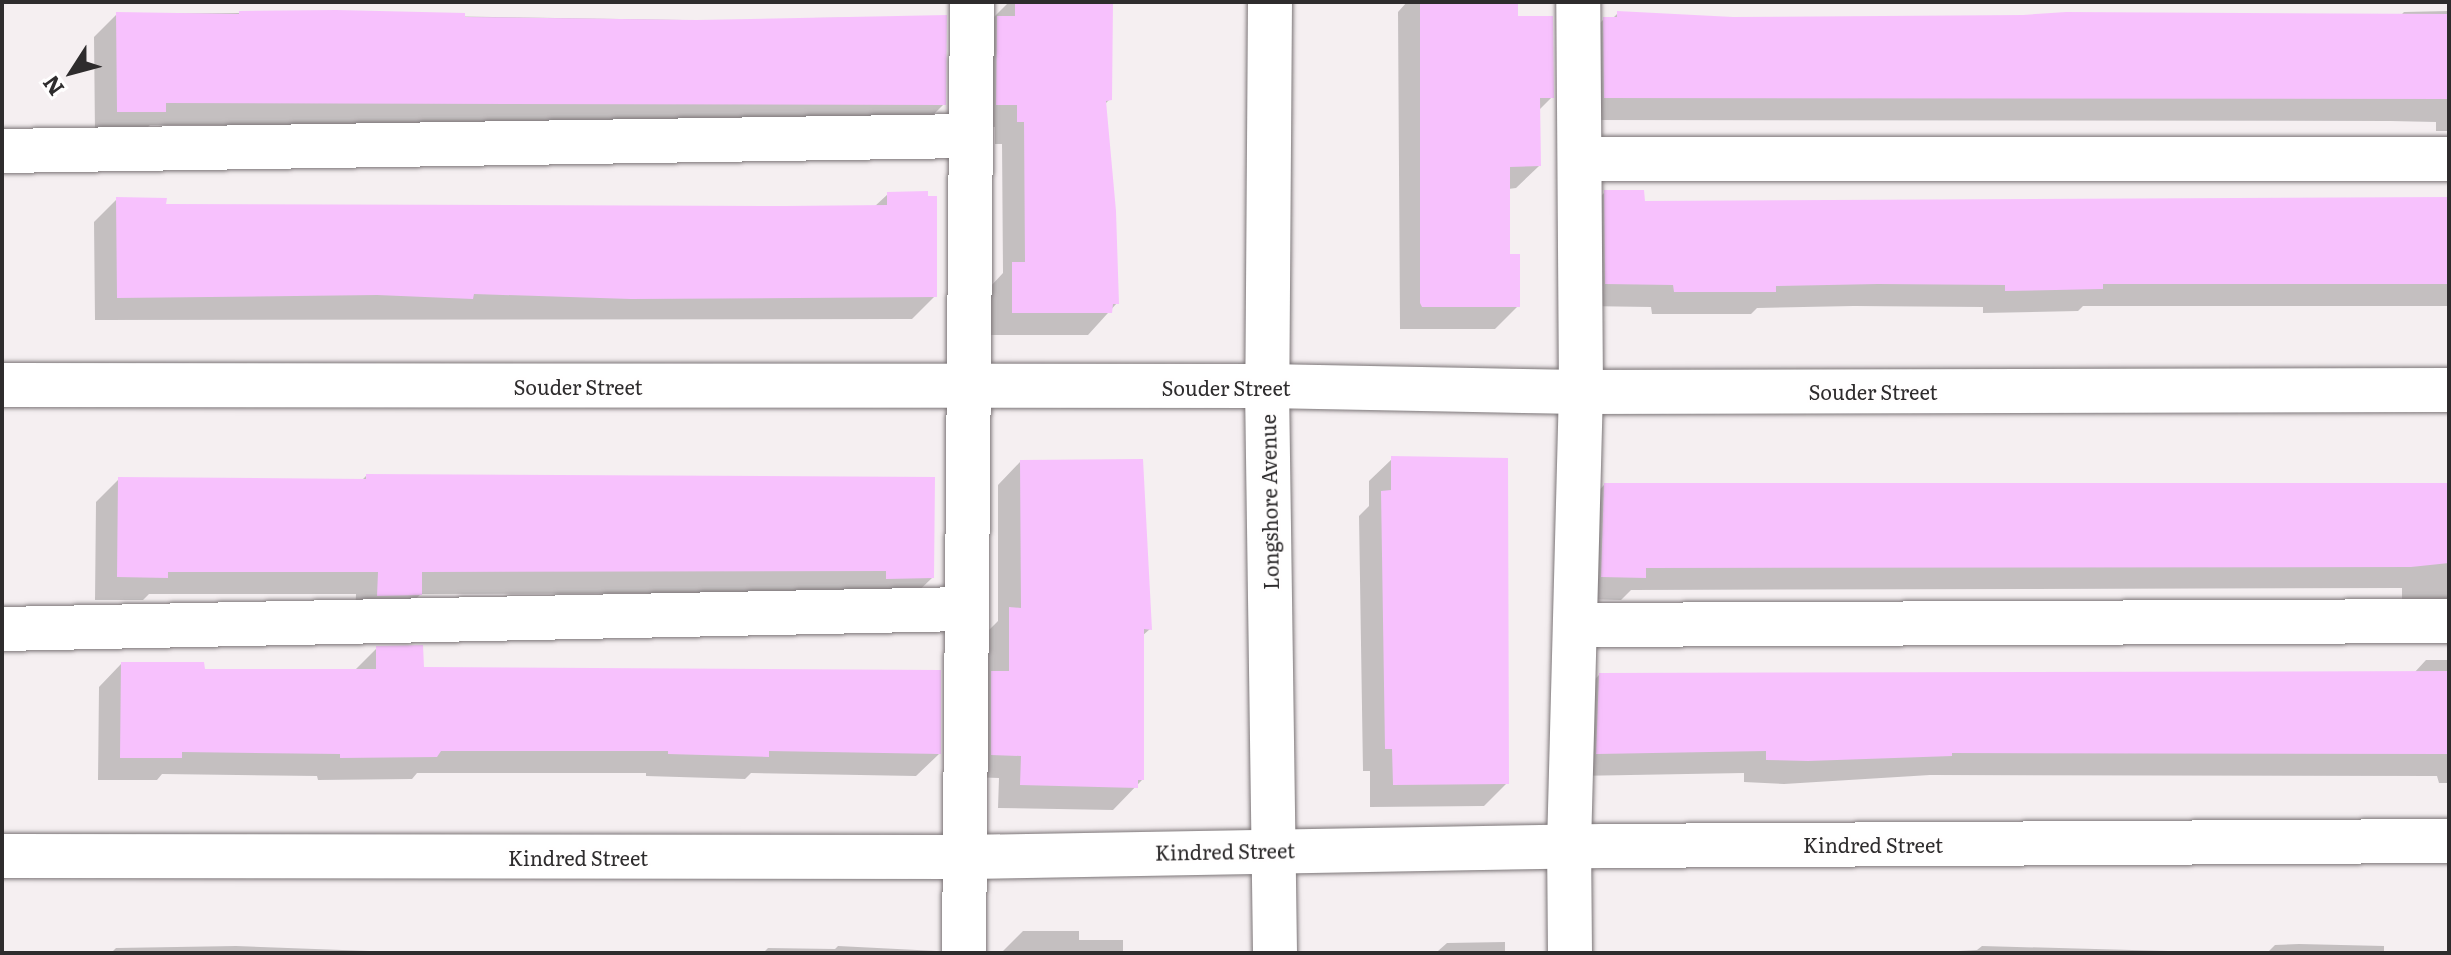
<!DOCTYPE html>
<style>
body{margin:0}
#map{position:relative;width:2451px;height:955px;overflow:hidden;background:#f5eff1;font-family:Literata,serif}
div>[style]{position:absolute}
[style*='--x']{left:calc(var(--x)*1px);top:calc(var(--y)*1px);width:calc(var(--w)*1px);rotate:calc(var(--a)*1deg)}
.shadow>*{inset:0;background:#0003}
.building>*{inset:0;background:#f7c1fd}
.roads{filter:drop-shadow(0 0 2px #7b7577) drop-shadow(0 0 2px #7b7577)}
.minor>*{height:44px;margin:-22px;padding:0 22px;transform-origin:22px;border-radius:22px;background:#fff}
span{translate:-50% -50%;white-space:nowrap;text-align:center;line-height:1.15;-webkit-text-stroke:6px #fffefe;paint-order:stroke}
.street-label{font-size:20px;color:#2e2c2d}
.frame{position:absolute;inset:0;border:4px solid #2e2c2d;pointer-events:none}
.north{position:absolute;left:32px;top:32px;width:80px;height:80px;-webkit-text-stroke:6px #fffefe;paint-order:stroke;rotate:234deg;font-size:22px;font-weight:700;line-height:32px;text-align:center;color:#2e2c2d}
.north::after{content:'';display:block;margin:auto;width:28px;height:36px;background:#2e2c2d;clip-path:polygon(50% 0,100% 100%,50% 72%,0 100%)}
</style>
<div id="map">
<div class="shadow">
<div style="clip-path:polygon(1009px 2px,1111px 2px,1110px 99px,1104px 105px,1117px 303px,1088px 335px,990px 335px,990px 287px,1003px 273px,1002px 144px,995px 144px,995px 127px,974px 127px,993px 18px)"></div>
<div style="clip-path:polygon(1407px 2px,1516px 2px,1516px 18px,1552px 97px,1538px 111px,1539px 166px,1516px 188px,1508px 189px,1508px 256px,1518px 306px,1495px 329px,1400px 329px,1398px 12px)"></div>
<div style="clip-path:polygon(2449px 11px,2449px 131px,2436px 131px,2436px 122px,2390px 121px,1582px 120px,1581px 42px,1604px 19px,1612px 19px,1618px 13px,1733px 19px,2399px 17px,2404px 12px)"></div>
<div style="clip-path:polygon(240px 13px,806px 22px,810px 18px,945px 17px,944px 104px,921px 127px,150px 125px,141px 134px,95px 134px,94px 37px,117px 14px)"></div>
<div style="clip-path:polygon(1605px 192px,1643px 203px,2449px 199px,2449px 306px,2083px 306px,2078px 311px,1983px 313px,1983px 307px,1854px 306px,1757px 308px,1751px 314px,1652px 314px,1651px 307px,1583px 306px,1582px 215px)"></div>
<div style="clip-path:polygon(888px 194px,935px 296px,912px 319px,95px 320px,94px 222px,117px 199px,164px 206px,874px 207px)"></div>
<div style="clip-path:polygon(1392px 459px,1507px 783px,1484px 806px,1370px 807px,1370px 771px,1363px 771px,1359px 516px,1369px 506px,1369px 481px)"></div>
<div style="clip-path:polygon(1020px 462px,1150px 629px,1142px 636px,1142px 780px,1113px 810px,998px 808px,999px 778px,969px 777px,987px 632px,998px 621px,998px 485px)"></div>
<div style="clip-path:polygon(366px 476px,932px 578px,909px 600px,864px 593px,421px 594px,397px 617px,355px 618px,356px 594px,149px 594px,143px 600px,95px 600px,96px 502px,119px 479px,361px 481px)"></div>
<div style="clip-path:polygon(1604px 485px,2449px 485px,2449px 599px,2402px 599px,2402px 588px,1631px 590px,1621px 600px,1579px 599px,1582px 508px)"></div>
<div style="clip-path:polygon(377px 648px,422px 669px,939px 754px,916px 776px,751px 773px,745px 779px,646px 776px,646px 773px,417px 773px,412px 779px,318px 780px,317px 776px,162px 774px,157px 780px,98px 780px,99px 687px,121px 664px,203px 671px,354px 671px)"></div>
<div style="clip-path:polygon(2426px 660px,2449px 660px,2449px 783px,2439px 783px,2437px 776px,1930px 775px,1784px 784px,1744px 782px,1744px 773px,1574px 776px,1577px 698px,1599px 675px,2414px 673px)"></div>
<div style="clip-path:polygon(1023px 931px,1079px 931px,1079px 940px,1123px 940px,1123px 953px,1001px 953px)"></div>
<div style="clip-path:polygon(1505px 942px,1505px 953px,1400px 953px,1438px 951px,1447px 943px)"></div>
<div style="clip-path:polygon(2299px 944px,2384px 946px,2384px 953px,2267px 953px,2275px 945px)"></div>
<div style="clip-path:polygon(236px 946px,424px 953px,111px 953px,116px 948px)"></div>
<div style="clip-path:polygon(838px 946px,937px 951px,937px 953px,763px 953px,768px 948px,835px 949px)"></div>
<div style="clip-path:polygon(1982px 946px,2241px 953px,1920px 953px,1977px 950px)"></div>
<div style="clip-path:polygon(664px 951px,703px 953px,662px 953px)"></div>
</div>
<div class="building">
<div style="clip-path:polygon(1015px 2px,1113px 2px,1112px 100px,1106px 101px,1116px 211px,1119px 304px,1113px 304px,1112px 313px,1012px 313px,1012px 262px,1025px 262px,1024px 122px,1017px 122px,1017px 105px,996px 105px,997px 16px,1015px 16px)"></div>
<div style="clip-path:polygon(1420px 2px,1518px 2px,1518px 16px,1553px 16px,1554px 98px,1540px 98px,1541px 166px,1510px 167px,1510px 254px,1520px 254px,1520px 307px,1422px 307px,1420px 303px)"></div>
<div style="clip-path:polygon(336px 10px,465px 13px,465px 17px,696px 20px,947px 15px,946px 105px,166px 103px,166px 112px,117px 112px,116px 12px,239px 14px,239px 11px)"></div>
<div style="clip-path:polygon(1617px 11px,1733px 17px,2023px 15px,2066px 12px,2449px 14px,2449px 99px,1604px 98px,1603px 17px,1617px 17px)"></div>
<div style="clip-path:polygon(1604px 190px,1644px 190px,1645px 201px,2449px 197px,2449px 284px,2103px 284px,2103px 289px,2005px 291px,2005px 285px,1878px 284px,1776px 286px,1776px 292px,1674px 292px,1673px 285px,1605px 284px)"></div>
<div style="clip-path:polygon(928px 191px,928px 196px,937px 196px,937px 297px,631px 299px,474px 294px,473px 299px,377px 295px,117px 298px,116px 197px,167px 198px,166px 204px,785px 206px,887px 205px,887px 192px)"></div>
<div style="clip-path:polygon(1391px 456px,1508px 458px,1509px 784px,1393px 785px,1392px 749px,1385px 749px,1381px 491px,1391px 490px)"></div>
<div style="clip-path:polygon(1143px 459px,1152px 630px,1144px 629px,1144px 780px,1138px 780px,1138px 788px,1020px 785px,1021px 756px,991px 755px,991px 671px,1009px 671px,1009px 607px,1021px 608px,1020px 460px)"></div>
<div style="clip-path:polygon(366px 474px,935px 477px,934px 578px,886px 579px,886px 571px,422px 572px,422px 595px,377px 596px,378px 572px,168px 572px,168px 578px,117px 577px,118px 477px,366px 479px)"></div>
<div style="clip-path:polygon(1604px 483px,2449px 483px,2449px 563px,2411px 567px,1646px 568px,1646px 578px,1601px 577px)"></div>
<div style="clip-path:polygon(423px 645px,424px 667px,941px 670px,941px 754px,769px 751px,769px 757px,668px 754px,668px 751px,441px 751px,437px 757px,340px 758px,340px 754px,182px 752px,182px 758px,120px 758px,121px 662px,204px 662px,205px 669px,376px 669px,376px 646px)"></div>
<div style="clip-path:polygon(2449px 671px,2449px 754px,1952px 753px,1952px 756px,1808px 761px,1766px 760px,1766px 751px,1596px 754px,1599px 673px)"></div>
</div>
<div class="roads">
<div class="minor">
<div style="--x:1270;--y:2;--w:384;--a:90.4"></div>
<div style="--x:1267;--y:386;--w:567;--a:89.19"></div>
<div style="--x:2;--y:151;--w:969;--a:-0.89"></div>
<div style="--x:1582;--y:159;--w:867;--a:0"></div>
<div style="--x:2;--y:385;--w:1265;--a:0.05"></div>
<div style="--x:1267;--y:386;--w:314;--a:1.1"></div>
<div style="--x:1581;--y:392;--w:868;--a:-0.13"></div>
<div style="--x:1575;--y:625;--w:874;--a:-0.26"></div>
<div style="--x:2;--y:629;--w:965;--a:-1.19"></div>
<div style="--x:2;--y:856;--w:963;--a:0.06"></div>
<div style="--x:965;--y:857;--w:638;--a:-0.99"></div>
<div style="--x:1603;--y:846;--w:846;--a:-0.34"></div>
<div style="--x:964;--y:953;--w:951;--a:-89.52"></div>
<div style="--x:1570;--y:953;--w:106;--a:-90.5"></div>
<div style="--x:1569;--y:847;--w:455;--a:-88.5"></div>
<div style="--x:1581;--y:392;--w:390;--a:-90.4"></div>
</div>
</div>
<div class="street-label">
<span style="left:578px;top:386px">Souder Street</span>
<span style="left:1226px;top:387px">Souder Street</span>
<span style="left:1873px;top:391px">Souder Street</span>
<span style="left:1269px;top:502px;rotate:-91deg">Longshore Avenue</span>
<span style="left:1873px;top:844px">Kindred Street</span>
<span style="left:1225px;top:851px;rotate:-1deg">Kindred Street</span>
<span style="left:578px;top:857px">Kindred Street</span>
</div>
<div class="frame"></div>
<div class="north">N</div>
</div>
